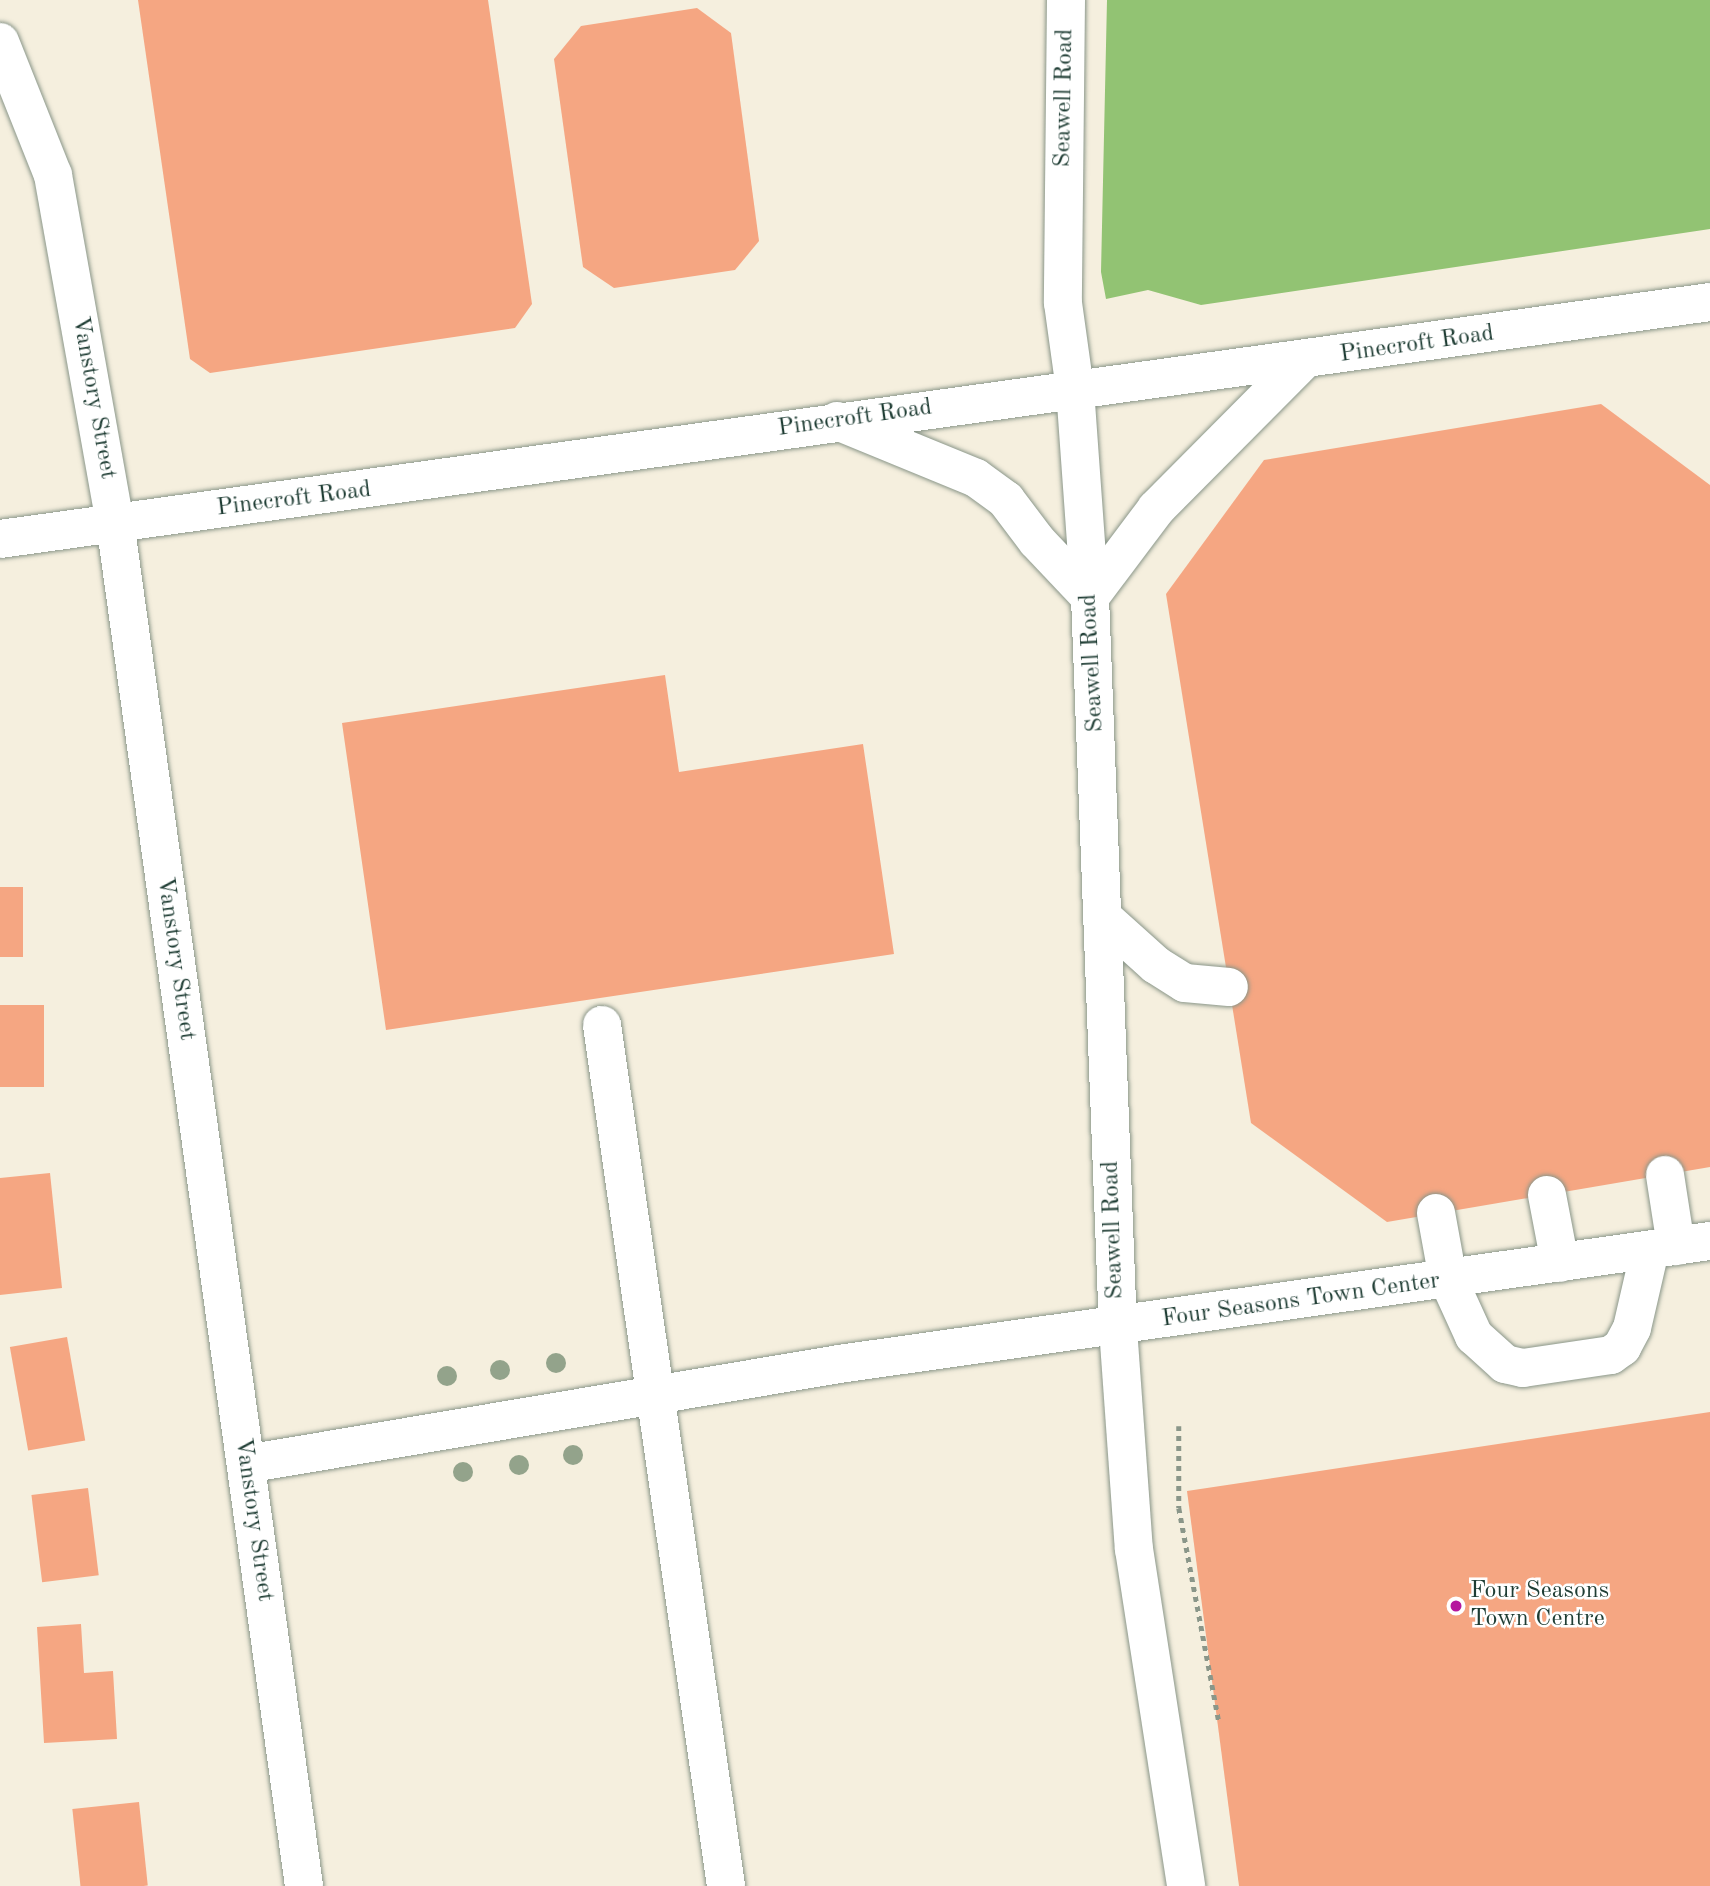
<!DOCTYPE html>
<style>
body{margin:0}
#map{position:relative;width:1710px;height:1886px;overflow:hidden;background:#f5efde;font-family:"Old Standard TT",serif}
div>[style]{position:absolute}
[style*='--x']{left:calc(var(--x)*1px);top:calc(var(--y)*1px);width:calc(var(--w)*1px);rotate:calc(var(--a)*1deg)}
.green>*{inset:0;background:#92c373}
.building>*{inset:0;background:#f5a682;transform-origin:0 0}
.path>*{height:4.5px;margin-top:-2.25px;transform-origin:0;background:repeating-linear-gradient(90deg,#8a9689 0 5px,transparent 0 10px)}
.roads{filter:drop-shadow(0 0 2px #8a9689) drop-shadow(0 0 2px #8a9689)}
.minor>*{height:38px;margin:-19px;padding:0 19px;transform-origin:19px;border-radius:19px;background:#fff}
.trees>*{width:20px;height:20px;margin:-10px;border-radius:50%;background:#93a38b}
.dots>*{width:19px;height:19px;translate:-50% -50%;box-sizing:border-box;border:4px solid #fff;border-radius:50%}
span{translate:-50% -50%;white-space:nowrap;text-align:center;line-height:1.15;-webkit-text-stroke:5px #fff;paint-order:stroke}
.street-label{font-size:24px;color:#1f3d34}
.poi-label{font-size:24px;color:#1f3d34}
.left{translate:0 -50%;text-align:left}
</style>
<div id="map">
<div class="green">
<div style="clip-path:polygon(1107px 0,1710px 0,1710px 229px,1201px 305px,1148px 290px,1106px 299px,1101px 272px)"></div>
</div>
<div class="building">
<div style="clip-path:polygon(138px 0,488px 0,532px 304px,515px 328px,210px 373px,190px 359px)"></div>
<div style="clip-path:polygon(697px 8px,731px 33px,759px 241px,735px 270px,614px 288px,583px 267px,554px 59px,581px 26px)"></div>
<div style="clip-path:polygon(1601px 404px,1710px 485px,1710px 1167px,1387px 1222px,1251px 1123px,1166px 594px,1264px 460px)"></div>
<div style="clip-path:polygon(665px 675px,679px 772px,863px 744px,894px 954px,386px 1030px,342px 723px)"></div>
<div style="left:0;top:887px;width:23px;height:70px"></div>
<div style="left:0;top:1005px;width:44px;height:82px"></div>
<div style="clip-path:polygon(50px 1173px,62px 1288px,0 1295px,0 1178px)"></div>
<div style="left:67px;top:1337px;width:105px;height:58px;rotate:80deg"></div>
<div style="clip-path:polygon(1710px 1412px,1710px 1886px,1239px 1886px,1187px 1491px)"></div>
<div style="left:88px;top:1488px;width:88px;height:57px;rotate:83deg"></div>
<div style="clip-path:polygon(81px 1624px,84px 1673px,113px 1671px,117px 1739px,44px 1743px,37px 1627px)"></div>
<div style="left:139px;top:1802px;width:84px;height:67px;rotate:84deg"></div>
</div>
<div class="path">
<div style="--x:1179;--y:1426;--w:82;--a:90"></div>
<div style="--x:1179;--y:1508;--w:217;--a:79.4"></div>
</div>
<div class="roads">
<div class="minor">
<div style="--x:1066;--y:0;--w:303;--a:90.6"></div>
<div style="--x:1063;--y:303;--w:87;--a:82.1"></div>
<div style="--x:1075;--y:389;--w:209;--a:85.9"></div>
<div style="--x:1090;--y:597;--w:732;--a:87.81"></div>
<div style="--x:1118;--y:1328;--w:222;--a:85.9"></div>
<div style="--x:1134;--y:1549;--w:341;--a:81.2"></div>
<div style="--x:0;--y:42;--w:143;--a:68.3"></div>
<div style="--x:53;--y:175;--w:352;--a:79.9"></div>
<div style="--x:115;--y:522;--w:1377;--a:82.11"></div>
<div style="--x:837;--y:421;--w:150;--a:22.3"></div>
<div style="--x:976;--y:478;--w:37;--a:36"></div>
<div style="--x:1006;--y:500;--w:51;--a:52.9"></div>
<div style="--x:1037;--y:541;--w:77;--a:46.6"></div>
<div style="--x:0;--y:539;--w:1726;--a:-7.89"></div>
<div style="--x:1090;--y:597;--w:110;--a:-53.1"></div>
<div style="--x:1156;--y:509;--w:207;--a:-45.2"></div>
<div style="--x:1106;--y:920;--w:67;--a:42"></div>
<div style="--x:1156;--y:965;--w:34;--a:32"></div>
<div style="--x:1185;--y:983;--w:44;--a:5.2"></div>
<div style="--x:602;--y:1025;--w:870;--a:81.8"></div>
<div style="--x:1665;--y:1175;--w:72;--a:81.2"></div>
<div style="--x:1547;--y:1195;--w:69;--a:79.2"></div>
<div style="--x:1436;--y:1213;--w:67;--a:79.7"></div>
<div style="--x:1448;--y:1279;--w:63;--a:65.5"></div>
<div style="--x:1474;--y:1336;--w:42;--a:42.1"></div>
<div style="--x:1505;--y:1364;--w:18;--a:13"></div>
<div style="--x:1523;--y:1368;--w:89;--a:-8.4"></div>
<div style="--x:1611;--y:1355;--w:14;--a:-36"></div>
<div style="--x:1622;--y:1347;--w:21;--a:-62"></div>
<div style="--x:1632;--y:1328;--w:80;--a:-77"></div>
<div style="--x:246;--y:1464;--w:601;--a:-9.57"></div>
<div style="--x:839;--y:1364;--w:880;--a:-8.04"></div>
</div>
</div>
<div class="trees">
<div style="left:556px;top:1363px"></div>
<div style="left:500px;top:1370px"></div>
<div style="left:447px;top:1376px"></div>
<div style="left:573px;top:1455px"></div>
<div style="left:519px;top:1465px"></div>
<div style="left:463px;top:1472px"></div>
</div>
<div class="dots">
<div style="left:1456px;top:1606px;background:#b5179e"></div>
</div>
<div class="street-label">
<span style="left:1065px;top:98px;rotate:-89deg">Seawell Road</span>
<span style="left:1417px;top:345px;rotate:-8deg">Pinecroft Road</span>
<span style="left:93px;top:398px;rotate:80deg">Vanstory Street</span>
<span style="left:855px;top:419px;rotate:-8deg">Pinecroft Road</span>
<span style="left:294px;top:500px;rotate:-7deg">Pinecroft Road</span>
<span style="left:1093px;top:663px;rotate:-93deg">Seawell Road</span>
<span style="left:175px;top:959px;rotate:82deg">Vanstory Street</span>
<span style="left:1114px;top:1230px;rotate:-92deg">Seawell Road</span>
<span style="left:1301px;top:1301px;rotate:-8deg">Four Seasons Town Center</span>
<span style="left:253px;top:1520px;rotate:82deg">Vanstory Street</span>
</div>
<div class="poi-label">
<span class="left" style="left:1470px;top:1606px">Four Seasons<br>Town Centre</span>
</div>
</div>
